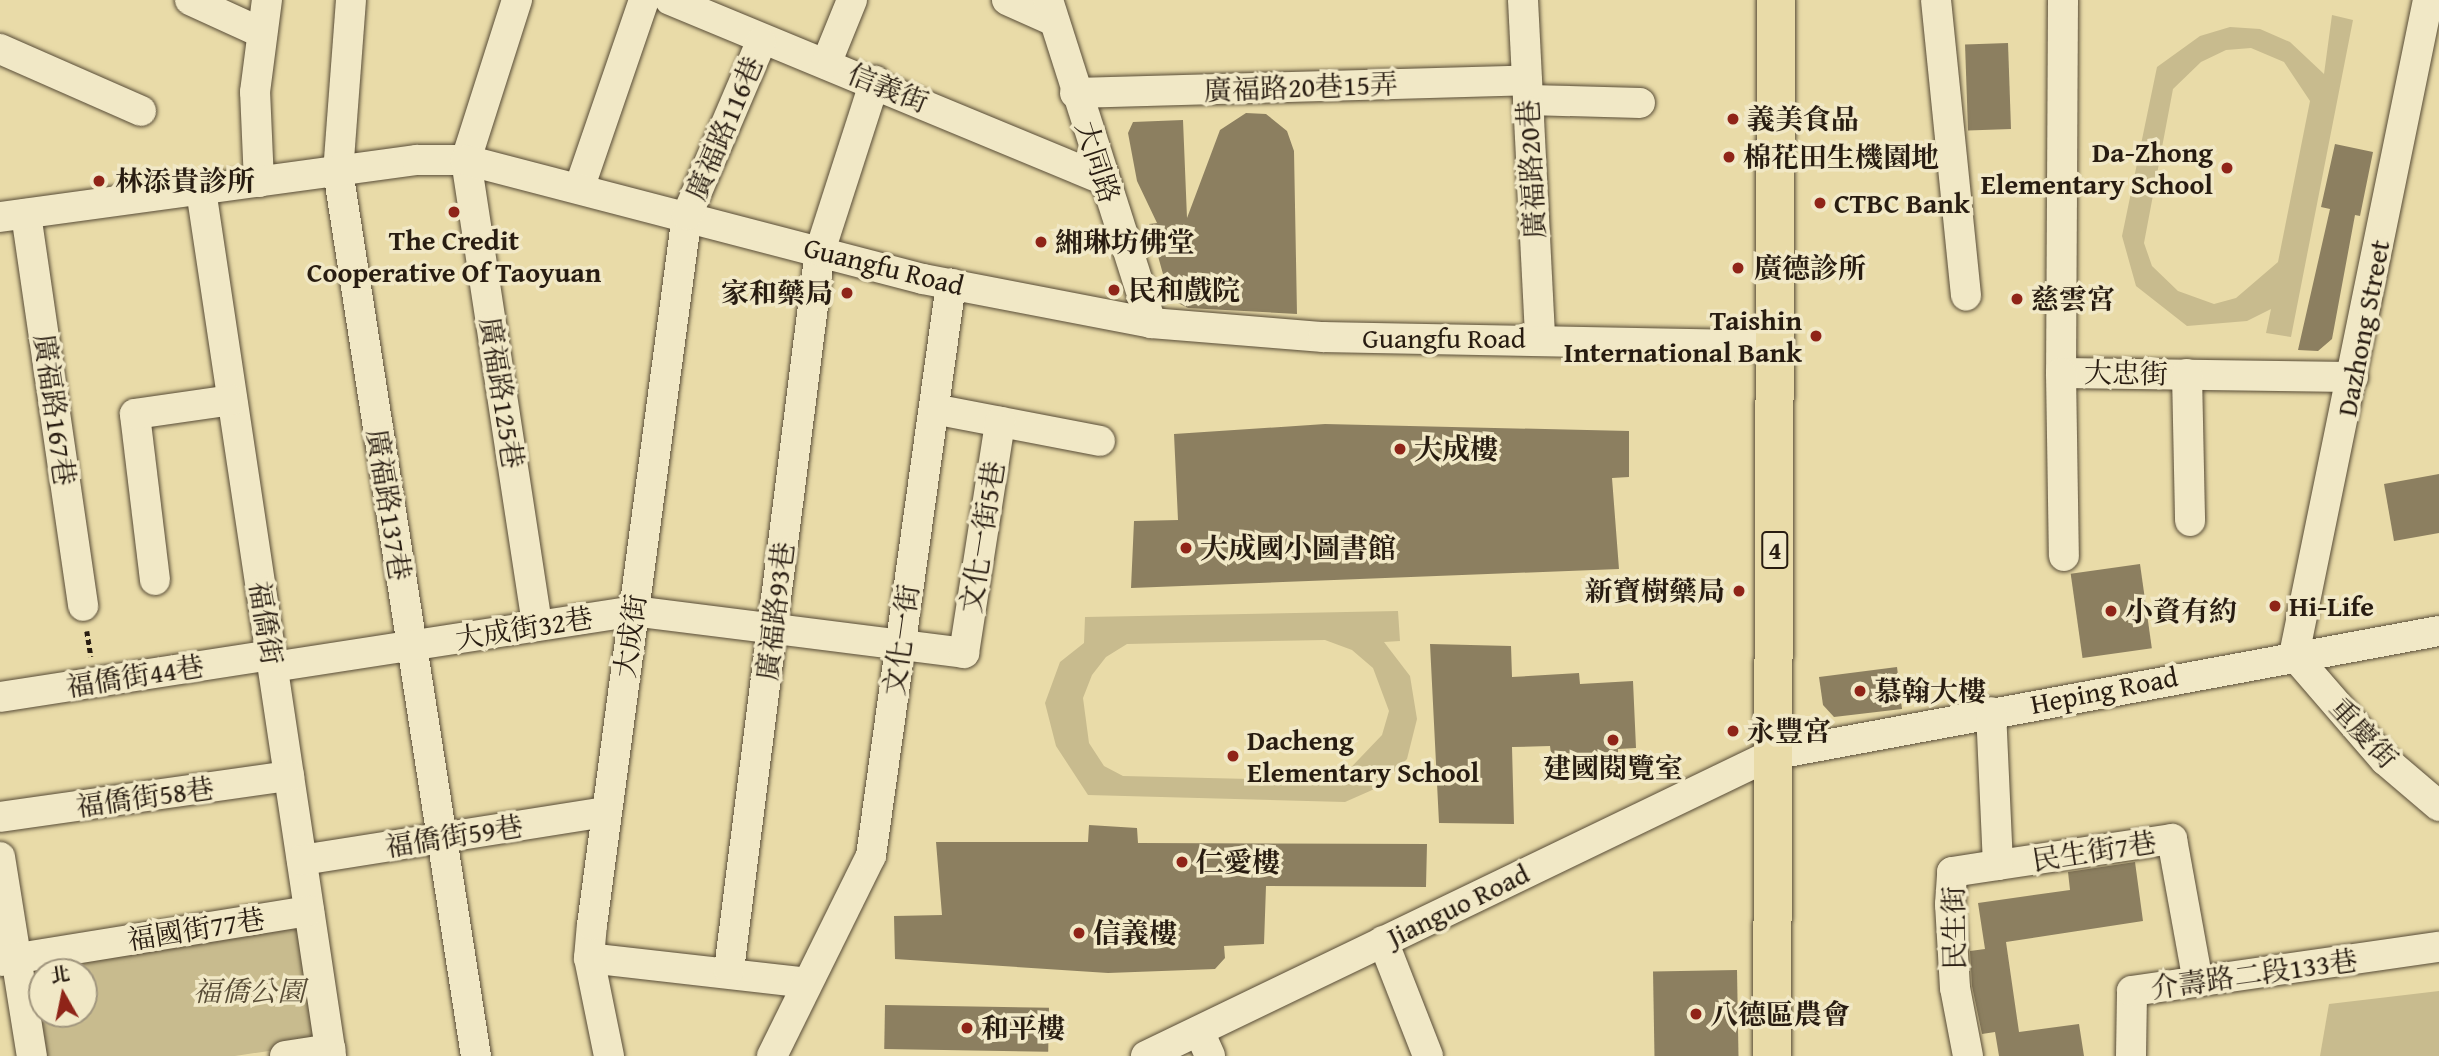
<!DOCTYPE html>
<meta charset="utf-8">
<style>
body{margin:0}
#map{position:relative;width:2439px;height:1056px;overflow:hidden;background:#e9dba8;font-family:"Gentium Book Plus","Noto Serif TC",serif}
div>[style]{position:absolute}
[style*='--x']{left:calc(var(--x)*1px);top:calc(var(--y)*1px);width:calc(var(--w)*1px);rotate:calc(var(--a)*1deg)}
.green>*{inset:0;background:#c8bb8e}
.building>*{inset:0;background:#8c7f60;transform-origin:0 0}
.path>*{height:4.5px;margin-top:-2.25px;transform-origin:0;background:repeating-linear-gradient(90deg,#281c11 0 5px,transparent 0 8.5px)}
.roads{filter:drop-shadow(0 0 2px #584c37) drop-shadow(0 0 2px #584c37)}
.minor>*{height:30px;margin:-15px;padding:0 15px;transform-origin:15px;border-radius:15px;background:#f1e8c6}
.major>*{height:38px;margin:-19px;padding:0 19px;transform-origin:19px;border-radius:19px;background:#e9dba8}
.dots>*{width:19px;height:19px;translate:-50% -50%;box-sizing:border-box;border:4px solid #f1e8c6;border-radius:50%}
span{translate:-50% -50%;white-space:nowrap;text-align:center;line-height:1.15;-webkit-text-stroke:7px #f1e8c6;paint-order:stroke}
.shield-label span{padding:2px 5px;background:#f1e8c6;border:2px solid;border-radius:5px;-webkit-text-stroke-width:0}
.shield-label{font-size:26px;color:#281c11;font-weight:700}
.street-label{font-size:28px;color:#281c11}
.poi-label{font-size:28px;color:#281c11;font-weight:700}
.left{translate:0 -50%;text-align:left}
.right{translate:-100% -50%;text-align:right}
.park-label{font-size:28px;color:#584c36;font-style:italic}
.north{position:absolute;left:28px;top:958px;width:70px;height:70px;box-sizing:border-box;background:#f1e8c6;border:2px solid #a1967e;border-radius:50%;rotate:351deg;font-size:19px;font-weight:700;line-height:28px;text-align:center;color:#281c11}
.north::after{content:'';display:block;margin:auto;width:24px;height:32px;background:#8f2418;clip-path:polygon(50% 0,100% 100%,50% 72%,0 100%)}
</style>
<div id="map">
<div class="green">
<div style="clip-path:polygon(evenodd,2332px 15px,2353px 20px,2291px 337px,2266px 333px,2271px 309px,2247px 321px,2187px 326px,2136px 286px,2122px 236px,2157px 67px,2200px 36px,2230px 27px,2260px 29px,2290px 42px,2324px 74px,2332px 15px,2251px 48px,2284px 62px,2310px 101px,2278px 262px,2236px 298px,2214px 304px,2178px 291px,2152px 266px,2144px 243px,2173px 89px,2201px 62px,2226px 50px,2251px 48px)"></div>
<div style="clip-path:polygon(evenodd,1398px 611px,1400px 641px,1384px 642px,1410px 676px,1417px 719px,1407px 759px,1379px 787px,1345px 802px,1088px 795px,1056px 746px,1045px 703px,1060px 662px,1084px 643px,1085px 617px,1398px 611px,1325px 640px,1352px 650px,1373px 668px,1389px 711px,1382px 735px,1338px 781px,1123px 776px,1104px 766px,1089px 743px,1083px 698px,1092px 675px,1106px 657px,1127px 644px,1325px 640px)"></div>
<div style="clip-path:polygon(evenodd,304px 919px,322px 1043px,235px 1056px,39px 1056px,26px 965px,304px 919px,42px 972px,84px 972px,84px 1014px,42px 1014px,42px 972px)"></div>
<div style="clip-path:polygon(2439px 991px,2439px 1056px,2320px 1056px,2329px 1004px)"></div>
</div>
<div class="building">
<div style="left:2008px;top:43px;width:86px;height:43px;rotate:88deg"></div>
<div style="clip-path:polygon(1246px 113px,1266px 114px,1287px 131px,1294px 151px,1297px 314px,1188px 308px,1170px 299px,1149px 224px,1157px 223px,1137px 181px,1128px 133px,1133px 122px,1183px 120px,1187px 218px,1220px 130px)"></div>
<div style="clip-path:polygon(2335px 144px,2373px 152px,2360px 216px,2355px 215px,2332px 339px,2318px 351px,2298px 350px,2330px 209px,2321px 207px)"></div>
<div style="clip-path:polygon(1325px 424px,1629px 431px,1629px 477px,1612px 478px,1619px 569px,1131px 588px,1134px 521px,1178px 520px,1174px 434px)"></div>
<div style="clip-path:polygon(2439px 474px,2439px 533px,2394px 541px,2384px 484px)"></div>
<div style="left:2140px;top:564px;width:85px;height:70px;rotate:82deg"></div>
<div style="clip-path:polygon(1430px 644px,1511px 646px,1512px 677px,1579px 673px,1580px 684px,1633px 681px,1636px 748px,1618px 749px,1618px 760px,1581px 762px,1580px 753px,1551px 754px,1550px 746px,1512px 747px,1514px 824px,1439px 823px)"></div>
<div style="clip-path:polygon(1897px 667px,1902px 709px,1834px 717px,1823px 705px,1819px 677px)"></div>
<div style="clip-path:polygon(1089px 825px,1137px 828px,1138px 843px,1427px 844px,1426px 887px,1266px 886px,1264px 944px,1224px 946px,1225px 958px,1215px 969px,1108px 973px,895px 959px,894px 916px,942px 915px,936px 842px,1088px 842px)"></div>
<div style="clip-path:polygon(2135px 862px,2143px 921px,2006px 942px,2019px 1032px,2079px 1024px,2084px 1056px,1999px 1056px,1995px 1032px,1982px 1034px,1972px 986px,1970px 951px,1985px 949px,1978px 903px,2070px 890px,2068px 872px)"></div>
<div style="left:1737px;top:970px;width:86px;height:84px;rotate:89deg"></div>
<div style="left:885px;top:1005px;width:164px;height:44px;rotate:1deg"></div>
</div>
<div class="path">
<div style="--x:87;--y:631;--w:26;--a:81"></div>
</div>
<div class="roads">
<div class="minor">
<div style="--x:190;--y:0;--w:79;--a:24.6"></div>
<div style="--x:351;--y:0;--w:171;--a:94.3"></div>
<div style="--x:338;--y:171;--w:896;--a:81.14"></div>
<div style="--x:517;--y:0;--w:168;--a:107.7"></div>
<div style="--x:466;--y:160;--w:471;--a:81.3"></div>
<div style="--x:670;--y:0;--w:470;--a:22.5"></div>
<div style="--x:1007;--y:0;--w:51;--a:24.1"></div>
<div style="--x:1048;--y:0;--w:339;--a:72.3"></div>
<div style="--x:1523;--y:0;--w:338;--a:87.1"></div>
<div style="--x:1936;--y:0;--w:297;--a:84.2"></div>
<div style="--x:2063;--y:0;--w:373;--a:90.3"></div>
<div style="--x:2061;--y:373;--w:292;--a:0.8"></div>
<div style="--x:2428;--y:0;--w:669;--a:101.56"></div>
<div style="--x:2294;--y:655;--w:139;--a:49.1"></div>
<div style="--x:2385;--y:760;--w:71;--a:40.4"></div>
<div style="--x:0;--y:49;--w:154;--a:23.7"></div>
<div style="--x:826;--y:64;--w:69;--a:-67.9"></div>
<div style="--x:1075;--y:93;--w:452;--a:-1.6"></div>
<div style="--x:1528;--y:100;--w:112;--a:1.5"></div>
<div style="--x:259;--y:182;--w:90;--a:-92.5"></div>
<div style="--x:255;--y:92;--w:93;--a:-82.6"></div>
<div style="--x:580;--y:186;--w:197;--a:-71"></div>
<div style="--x:201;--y:190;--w:876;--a:81.46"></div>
<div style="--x:26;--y:214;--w:396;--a:81.7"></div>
<div style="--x:0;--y:217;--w:421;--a:-7.8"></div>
<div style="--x:417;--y:160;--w:49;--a:0"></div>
<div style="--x:466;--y:160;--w:472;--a:14.6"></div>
<div style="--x:923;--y:279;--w:232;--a:10.9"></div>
<div style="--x:1151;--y:323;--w:173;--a:4.7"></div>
<div style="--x:1323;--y:337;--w:456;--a:1.1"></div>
<div style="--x:2061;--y:373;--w:183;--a:89.1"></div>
<div style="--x:2187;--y:374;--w:147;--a:88.8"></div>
<div style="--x:934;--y:409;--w:169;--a:10.9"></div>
<div style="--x:155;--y:580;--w:167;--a:-96.9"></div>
<div style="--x:135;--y:414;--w:98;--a:-8.2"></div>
<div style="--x:273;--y:667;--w:364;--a:-8.8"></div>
<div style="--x:633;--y:611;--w:334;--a:7.2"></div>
<div style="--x:964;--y:653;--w:234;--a:-81.1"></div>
<div style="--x:0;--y:697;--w:274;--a:-8.8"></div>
<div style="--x:0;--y:817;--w:292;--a:-8.1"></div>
<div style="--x:0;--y:857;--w:202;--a:80.9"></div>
<div style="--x:302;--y:860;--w:308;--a:-9"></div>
<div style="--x:1998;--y:865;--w:176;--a:-8.5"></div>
<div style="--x:2172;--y:839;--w:145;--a:79.7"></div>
<div style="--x:1383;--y:941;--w:123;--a:68.6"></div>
<div style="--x:589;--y:958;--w:219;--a:6.5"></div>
<div style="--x:0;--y:961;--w:313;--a:-9.2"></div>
<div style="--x:729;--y:970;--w:725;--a:-82.79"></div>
<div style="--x:820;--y:251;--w:179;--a:-72.1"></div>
<div style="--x:1199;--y:1031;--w:27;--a:66"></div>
<div style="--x:285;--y:1056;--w:46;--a:-8.8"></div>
<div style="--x:609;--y:1056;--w:100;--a:-101.5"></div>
<div style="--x:589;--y:958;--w:33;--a:-85"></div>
<div style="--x:592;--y:925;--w:716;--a:-82.38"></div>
<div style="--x:687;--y:215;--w:188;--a:-66.8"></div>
<div style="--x:772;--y:1056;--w:223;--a:-63.7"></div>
<div style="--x:871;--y:856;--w:578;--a:-82.04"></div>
<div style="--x:1146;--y:1056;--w:694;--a:-25.72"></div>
<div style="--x:1771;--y:755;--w:679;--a:-10.52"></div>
<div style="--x:1968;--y:1056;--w:69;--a:-100.8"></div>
<div style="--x:1955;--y:988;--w:84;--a:-93.4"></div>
<div style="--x:1950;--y:904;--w:32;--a:-86"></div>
<div style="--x:1952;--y:872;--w:47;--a:-8.7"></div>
<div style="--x:1998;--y:865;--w:153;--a:-92.6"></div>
<div style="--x:2131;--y:1056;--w:65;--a:-89.1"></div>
<div style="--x:2132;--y:991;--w:310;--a:-8.2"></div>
</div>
<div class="major">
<div style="--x:1772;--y:1056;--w:1056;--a:-89.78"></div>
</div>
</div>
<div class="dots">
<div style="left:1733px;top:119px;background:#8f2418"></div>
<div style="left:1729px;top:157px;background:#8f2418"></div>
<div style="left:2227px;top:168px;background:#8f2418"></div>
<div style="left:99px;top:181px;background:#8f2418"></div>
<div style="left:1820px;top:203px;background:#8f2418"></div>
<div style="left:454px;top:212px;background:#8f2418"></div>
<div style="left:1041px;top:242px;background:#8f2418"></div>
<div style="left:1738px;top:268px;background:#8f2418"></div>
<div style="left:1114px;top:290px;background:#8f2418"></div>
<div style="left:847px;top:293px;background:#8f2418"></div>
<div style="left:2017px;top:299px;background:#8f2418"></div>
<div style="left:1816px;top:336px;background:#8f2418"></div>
<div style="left:1400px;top:449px;background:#8f2418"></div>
<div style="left:1186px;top:548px;background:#8f2418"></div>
<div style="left:1739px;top:591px;background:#8f2418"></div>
<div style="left:2275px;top:606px;background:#8f2418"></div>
<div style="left:2111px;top:611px;background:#8f2418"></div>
<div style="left:1860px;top:691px;background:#8f2418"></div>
<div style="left:1733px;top:731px;background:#8f2418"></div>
<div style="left:1613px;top:740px;background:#8f2418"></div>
<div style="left:1233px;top:756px;background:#8f2418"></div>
<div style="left:1182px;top:862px;background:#8f2418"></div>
<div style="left:1079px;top:933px;background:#8f2418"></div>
<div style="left:1696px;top:1014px;background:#8f2418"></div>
<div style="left:967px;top:1028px;background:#8f2418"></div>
</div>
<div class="shield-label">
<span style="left:1775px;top:550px">4</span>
</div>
<div class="street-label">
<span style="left:1301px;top:87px;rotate:-2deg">廣福路20巷15弄</span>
<span style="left:888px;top:88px;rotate:22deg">信義街</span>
<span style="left:724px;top:128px;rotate:-67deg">廣福路116巷</span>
<span style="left:1098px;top:162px;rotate:72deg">大同路</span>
<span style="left:1531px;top:169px;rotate:-93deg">廣福路20巷</span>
<span style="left:884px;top:266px;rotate:14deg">Guangfu Road</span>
<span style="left:2363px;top:328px;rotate:-79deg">Dazhong Street</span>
<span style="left:1444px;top:338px">Guangfu Road</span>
<span style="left:2126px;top:373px;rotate:1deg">大忠街</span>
<span style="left:502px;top:393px;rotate:81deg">廣福路125巷</span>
<span style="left:55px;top:410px;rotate:82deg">廣福路167巷</span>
<span style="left:389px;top:505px;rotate:81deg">廣福路137巷</span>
<span style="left:982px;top:537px;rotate:-81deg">文化一街5巷</span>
<span style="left:775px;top:611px;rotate:-83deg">廣福路93巷</span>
<span style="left:266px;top:623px;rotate:81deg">福僑街</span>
<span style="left:524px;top:628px;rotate:-9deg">大成街32巷</span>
<span style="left:630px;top:636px;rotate:-82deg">大成街</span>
<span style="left:901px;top:640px;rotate:-82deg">文化一街</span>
<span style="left:135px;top:676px;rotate:-9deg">福僑街44巷</span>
<span style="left:2104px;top:690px;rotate:-11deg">Heping Road</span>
<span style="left:2364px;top:733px;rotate:47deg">重慶街</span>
<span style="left:145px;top:797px;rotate:-8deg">福僑街58巷</span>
<span style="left:454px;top:836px;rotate:-9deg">福僑街59巷</span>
<span style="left:2094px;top:851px;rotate:-9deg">民生街7巷</span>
<span style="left:1458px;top:905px;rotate:-26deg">Jianguo Road</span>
<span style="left:1954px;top:928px;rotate:-91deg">民生街</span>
<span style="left:196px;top:929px;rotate:-9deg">福國街77巷</span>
<span style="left:2254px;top:974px;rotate:-8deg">介壽路二段133巷</span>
</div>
<div class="poi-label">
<span class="left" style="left:1747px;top:119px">義美食品</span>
<span class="right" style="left:2213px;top:168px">Da-Zhong<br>Elementary School</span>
<span class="left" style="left:1743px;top:157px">棉花田生機園地</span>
<span class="left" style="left:115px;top:181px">林添貴診所</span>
<span class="left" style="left:1834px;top:203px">CTBC Bank</span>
<span style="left:454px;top:256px">The Credit<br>Cooperative Of Taoyuan</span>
<span class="left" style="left:1055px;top:242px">緗琳坊佛堂</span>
<span class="left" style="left:1754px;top:268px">廣德診所</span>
<span class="left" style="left:1128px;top:290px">民和戲院</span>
<span class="right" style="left:833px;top:293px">家和藥局</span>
<span class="left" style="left:2031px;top:299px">慈雲宮</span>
<span class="right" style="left:1802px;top:336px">Taishin<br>International Bank</span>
<span class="left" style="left:1414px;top:449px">大成樓</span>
<span class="left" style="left:1200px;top:548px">大成國小圖書館</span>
<span class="right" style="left:1725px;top:591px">新寶樹藥局</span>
<span class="left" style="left:2289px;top:606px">Hi-Life</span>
<span class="left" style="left:2125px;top:611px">小資有約</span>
<span class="left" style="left:1874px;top:691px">慕翰大樓</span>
<span class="left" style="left:1747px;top:731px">永豐宮</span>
<span class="left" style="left:1247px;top:756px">Dacheng<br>Elementary School</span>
<span style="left:1613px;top:768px">建國閱覽室</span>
<span class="left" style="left:1196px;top:862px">仁愛樓</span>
<span class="left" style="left:1093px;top:933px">信義樓</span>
<span class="left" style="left:1710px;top:1014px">八德區農會</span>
<span class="left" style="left:981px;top:1028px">和平樓</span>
</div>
<div class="park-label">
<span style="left:249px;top:991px">福僑公園</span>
</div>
<div class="north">北</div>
</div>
